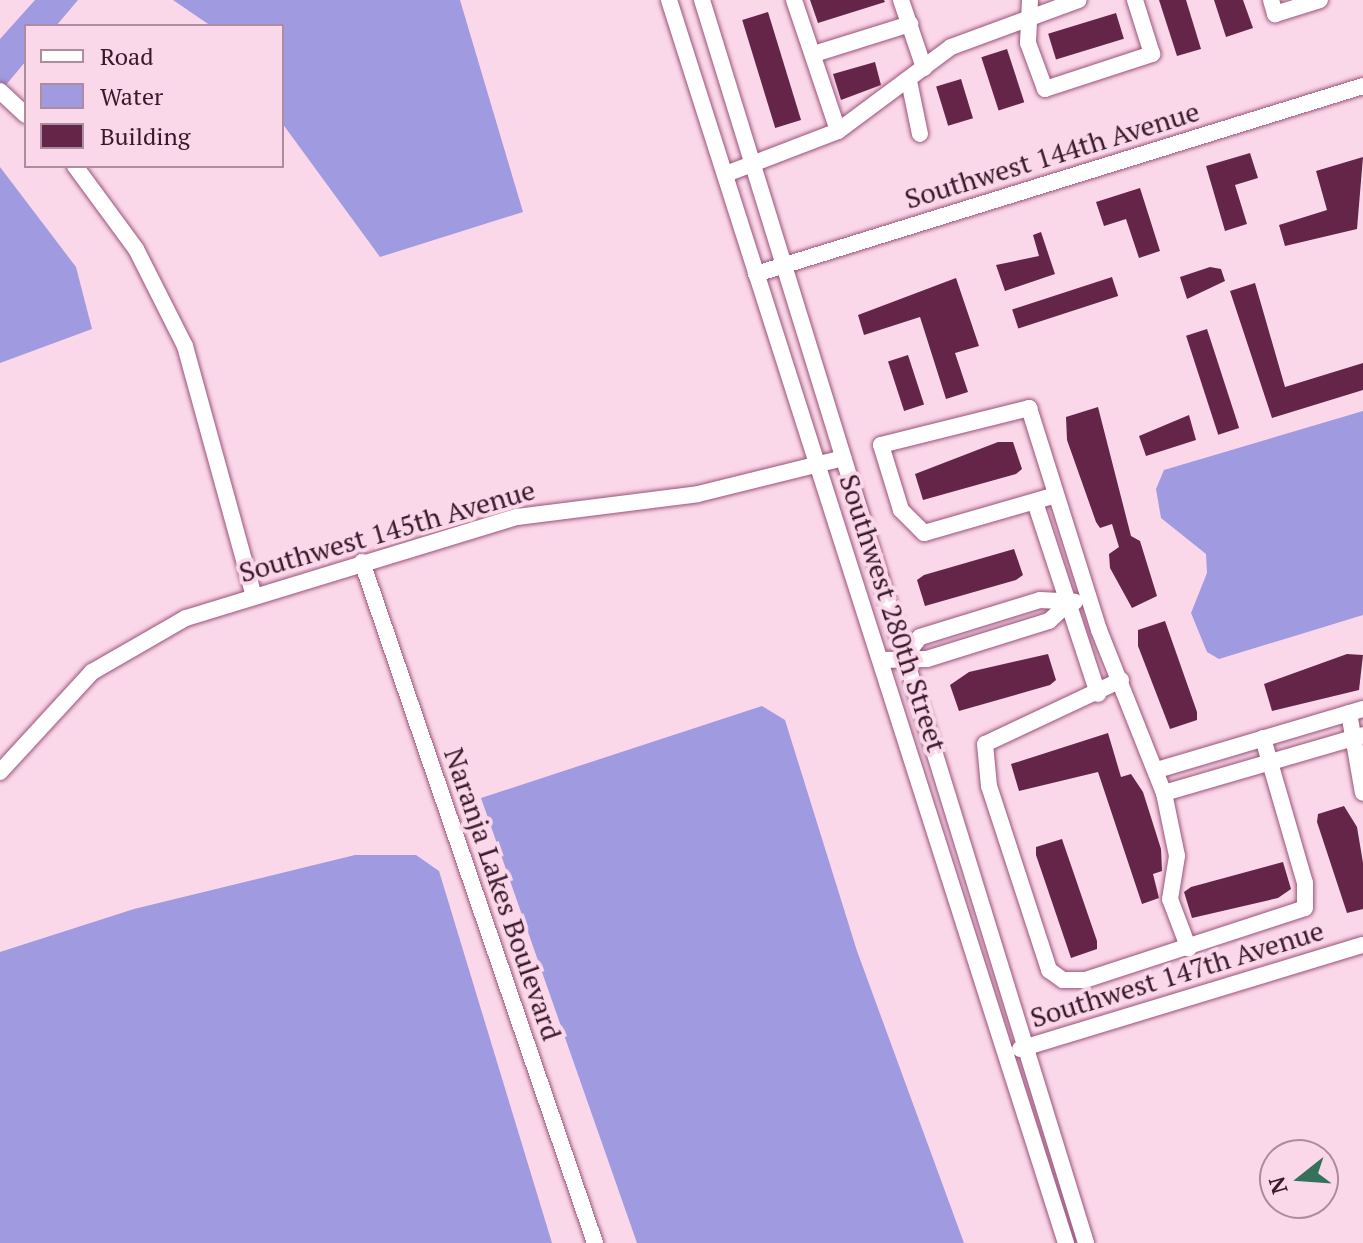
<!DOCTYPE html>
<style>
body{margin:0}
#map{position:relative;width:1363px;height:1243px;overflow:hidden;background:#fbd8e9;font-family:"PT Serif",serif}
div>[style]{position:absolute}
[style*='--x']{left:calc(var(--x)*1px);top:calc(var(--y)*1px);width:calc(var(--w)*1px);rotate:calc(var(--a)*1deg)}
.water>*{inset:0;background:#a09ae0}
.building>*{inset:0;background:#642549;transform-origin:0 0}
.roads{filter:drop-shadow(0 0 2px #9b527a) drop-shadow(0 0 2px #9b527a)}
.minor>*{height:16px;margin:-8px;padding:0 8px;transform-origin:8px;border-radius:8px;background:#fff}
span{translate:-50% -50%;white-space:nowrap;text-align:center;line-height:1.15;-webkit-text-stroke:8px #fbd8e9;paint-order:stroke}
.street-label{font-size:28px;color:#38192a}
.legend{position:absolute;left:24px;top:24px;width:260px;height:144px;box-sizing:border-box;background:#fbd8e9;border:2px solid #ad8c9d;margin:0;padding:10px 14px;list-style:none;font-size:24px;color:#38192a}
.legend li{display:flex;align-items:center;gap:16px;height:40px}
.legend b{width:40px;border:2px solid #ad8c9d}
.north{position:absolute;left:1259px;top:1139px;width:80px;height:80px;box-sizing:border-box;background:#fbd8e9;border:2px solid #ad8c9d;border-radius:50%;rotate:253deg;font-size:22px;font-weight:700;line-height:32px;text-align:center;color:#38192a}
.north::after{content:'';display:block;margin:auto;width:28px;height:36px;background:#35715b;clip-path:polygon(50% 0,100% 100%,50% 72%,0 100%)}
</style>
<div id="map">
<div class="water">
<div style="clip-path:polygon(35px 0,78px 0,56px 26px,26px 26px,26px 61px,0 92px,0 39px)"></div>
<div style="clip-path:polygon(173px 0,460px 0,523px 212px,380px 257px,282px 123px,282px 26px,211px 26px)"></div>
<div style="clip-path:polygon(0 167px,76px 267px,92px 329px,0 363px)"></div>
<div style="clip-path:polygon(1363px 411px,1363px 615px,1219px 659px,1207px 652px,1191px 613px,1207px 573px,1206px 554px,1161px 518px,1156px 489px,1164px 470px)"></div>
<div style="clip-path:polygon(762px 706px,785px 720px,857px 951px,964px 1243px,637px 1243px,481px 798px)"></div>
<div style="clip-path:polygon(355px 855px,416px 855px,439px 871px,552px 1243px,0 1243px,0 952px,134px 909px)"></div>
</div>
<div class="building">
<div style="clip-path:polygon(810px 0,884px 0,885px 2px,818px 23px)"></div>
<div style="clip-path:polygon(1159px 0,1186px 0,1201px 49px,1177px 56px)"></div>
<div style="clip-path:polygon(1214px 0,1243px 0,1253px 28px,1226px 37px)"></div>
<div style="left:768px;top:12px;width:113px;height:27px;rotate:73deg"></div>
<div style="left:1116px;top:13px;width:27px;height:71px;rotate:73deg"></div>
<div style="left:1007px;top:49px;width:56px;height:27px;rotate:72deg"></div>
<div style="clip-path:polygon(875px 62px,881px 85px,841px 100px,833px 74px)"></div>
<div style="left:961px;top:79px;width:41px;height:26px;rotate:73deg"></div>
<div style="clip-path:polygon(1250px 153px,1258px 178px,1235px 185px,1247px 224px,1225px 231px,1206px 166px)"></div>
<div style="clip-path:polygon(1363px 157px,1357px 229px,1285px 246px,1279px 225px,1327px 210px,1316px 171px)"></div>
<div style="clip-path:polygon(1140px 188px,1160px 251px,1139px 258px,1126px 219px,1104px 226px,1096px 202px)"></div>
<div style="clip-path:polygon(1041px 232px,1055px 274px,1005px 291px,996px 265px,1039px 256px,1033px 235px)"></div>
<div style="clip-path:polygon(1210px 267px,1221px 269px,1225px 281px,1187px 299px,1180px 277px)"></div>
<div style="left:1112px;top:277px;width:20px;height:105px;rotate:72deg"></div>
<div style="clip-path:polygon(956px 278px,979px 346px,955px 353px,968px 392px,946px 399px,920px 317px,864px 335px,858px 315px)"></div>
<div style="clip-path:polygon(1255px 283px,1285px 387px,1363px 363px,1363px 390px,1272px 418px,1230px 291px)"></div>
<div style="left:1207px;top:329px;width:104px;height:22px;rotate:72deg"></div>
<div style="left:908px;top:355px;width:52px;height:21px;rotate:72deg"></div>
<div style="clip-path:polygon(1098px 407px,1131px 536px,1140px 541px,1157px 596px,1132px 608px,1110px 568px,1109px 554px,1119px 547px,1112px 524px,1100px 528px,1096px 522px,1067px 440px,1066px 417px)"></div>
<div style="clip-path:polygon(1189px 415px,1196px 440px,1146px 456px,1139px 436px)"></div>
<div style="clip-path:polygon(998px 442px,1013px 442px,1022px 469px,1016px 474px,923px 500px,915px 474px)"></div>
<div style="clip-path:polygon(1014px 549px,1023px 575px,1016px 580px,925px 606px,917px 580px,924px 575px)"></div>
<div style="clip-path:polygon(1165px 621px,1197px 712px,1197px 720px,1170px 729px,1138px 646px,1138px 630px)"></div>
<div style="clip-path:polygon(1048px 654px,1056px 680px,1050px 685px,959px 711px,950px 685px,969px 672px)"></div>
<div style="clip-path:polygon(1347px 654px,1363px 655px,1359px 690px,1272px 711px,1264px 684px)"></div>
<div style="clip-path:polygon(1108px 733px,1121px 777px,1131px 774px,1143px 792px,1161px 849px,1162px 871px,1153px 874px,1159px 898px,1142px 904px,1098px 772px,1019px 791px,1011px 764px)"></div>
<div style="clip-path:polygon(1344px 806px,1357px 827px,1363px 863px,1363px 909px,1347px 913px,1317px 822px,1318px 814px)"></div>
<div style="clip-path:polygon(1062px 839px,1097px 941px,1097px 949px,1071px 958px,1036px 855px,1036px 847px)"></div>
<div style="clip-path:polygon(1283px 862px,1291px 889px,1278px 898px,1192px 918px,1184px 892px,1191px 887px)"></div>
</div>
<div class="roads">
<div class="minor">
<div style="--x:669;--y:0;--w:1305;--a:72.29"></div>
<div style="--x:702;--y:0;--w:1301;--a:72.83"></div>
<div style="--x:794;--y:0;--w:138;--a:71.4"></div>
<div style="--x:901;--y:0;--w:72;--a:71.3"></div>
<div style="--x:1030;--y:0;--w:43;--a:92.7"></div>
<div style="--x:1028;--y:43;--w:49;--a:69.7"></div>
<div style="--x:1045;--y:89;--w:113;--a:-18.1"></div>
<div style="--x:1152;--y:54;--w:57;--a:-107.5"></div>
<div style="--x:1271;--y:0;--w:15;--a:74"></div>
<div style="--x:1275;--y:14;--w:47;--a:-17.3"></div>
<div style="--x:814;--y:54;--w:101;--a:-17.4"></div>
<div style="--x:909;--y:81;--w:54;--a:78.3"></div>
<div style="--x:0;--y:91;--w:35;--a:43"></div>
<div style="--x:75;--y:166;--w:103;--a:53.7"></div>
<div style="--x:136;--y:249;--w:109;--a:63.2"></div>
<div style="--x:185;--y:346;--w:259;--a:74.6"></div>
<div style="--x:726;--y:174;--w:120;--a:-21"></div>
<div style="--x:838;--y:131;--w:141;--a:-36.6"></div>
<div style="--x:951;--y:47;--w:136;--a:-20.2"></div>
<div style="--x:756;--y:274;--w:635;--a:-17.21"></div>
<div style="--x:1056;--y:495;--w:137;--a:163.9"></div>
<div style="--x:924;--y:533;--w:33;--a:-135"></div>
<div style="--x:901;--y:510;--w:68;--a:-107.1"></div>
<div style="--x:881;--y:445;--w:153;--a:-14"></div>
<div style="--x:1029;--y:408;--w:233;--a:72.5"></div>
<div style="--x:1099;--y:630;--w:175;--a:68.3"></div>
<div style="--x:1164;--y:793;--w:64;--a:78.3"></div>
<div style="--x:1177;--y:856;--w:44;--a:99.2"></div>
<div style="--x:1170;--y:899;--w:53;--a:69.2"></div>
<div style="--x:1035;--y:502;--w:202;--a:71.8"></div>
<div style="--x:362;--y:562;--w:720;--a:71.11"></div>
<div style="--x:907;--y:654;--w:21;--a:-53"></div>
<div style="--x:920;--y:637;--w:126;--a:-17.1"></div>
<div style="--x:1040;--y:600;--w:35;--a:3"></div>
<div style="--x:881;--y:660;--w:46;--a:-1.2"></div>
<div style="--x:927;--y:659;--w:128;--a:-17.3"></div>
<div style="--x:1049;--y:621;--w:23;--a:-43"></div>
<div style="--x:1121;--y:680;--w:150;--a:154.8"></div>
<div style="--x:985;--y:744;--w:42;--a:84.6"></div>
<div style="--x:989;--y:786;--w:194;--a:71.9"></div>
<div style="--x:1049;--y:970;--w:17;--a:36"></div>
<div style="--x:1063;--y:980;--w:22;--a:0"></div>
<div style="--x:1085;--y:980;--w:231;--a:-18.1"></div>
<div style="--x:1305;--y:908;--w:25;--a:-90"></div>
<div style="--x:1305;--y:883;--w:151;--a:-106.2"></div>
<div style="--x:1349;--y:713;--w:81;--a:80.1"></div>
<div style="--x:1157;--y:770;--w:215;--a:-16.5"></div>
<div style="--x:0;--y:772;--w:136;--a:-47.4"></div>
<div style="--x:92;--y:672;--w:108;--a:-29.9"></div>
<div style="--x:186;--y:618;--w:346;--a:-17"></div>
<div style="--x:517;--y:517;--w:182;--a:-7.2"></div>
<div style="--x:698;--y:494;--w:150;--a:-13.9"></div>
<div style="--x:1164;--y:793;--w:207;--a:-16.2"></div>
<div style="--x:1020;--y:1049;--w:358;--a:-16.9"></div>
</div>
</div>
<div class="street-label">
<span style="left:1052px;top:155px;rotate:-17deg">Southwest 144th Avenue</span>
<span style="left:387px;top:531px;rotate:-16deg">Southwest 145th Avenue</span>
<span style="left:893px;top:613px;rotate:72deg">Southwest 280th Street</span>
<span style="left:503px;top:894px;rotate:71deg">Naranja Lakes Boulevard</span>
<span style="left:1177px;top:974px;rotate:-17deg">Southwest 147th Avenue</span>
</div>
<ul class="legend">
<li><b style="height:10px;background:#fff"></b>Road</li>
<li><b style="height:22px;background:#a09ae0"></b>Water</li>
<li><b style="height:22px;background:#642549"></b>Building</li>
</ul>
<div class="north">N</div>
</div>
